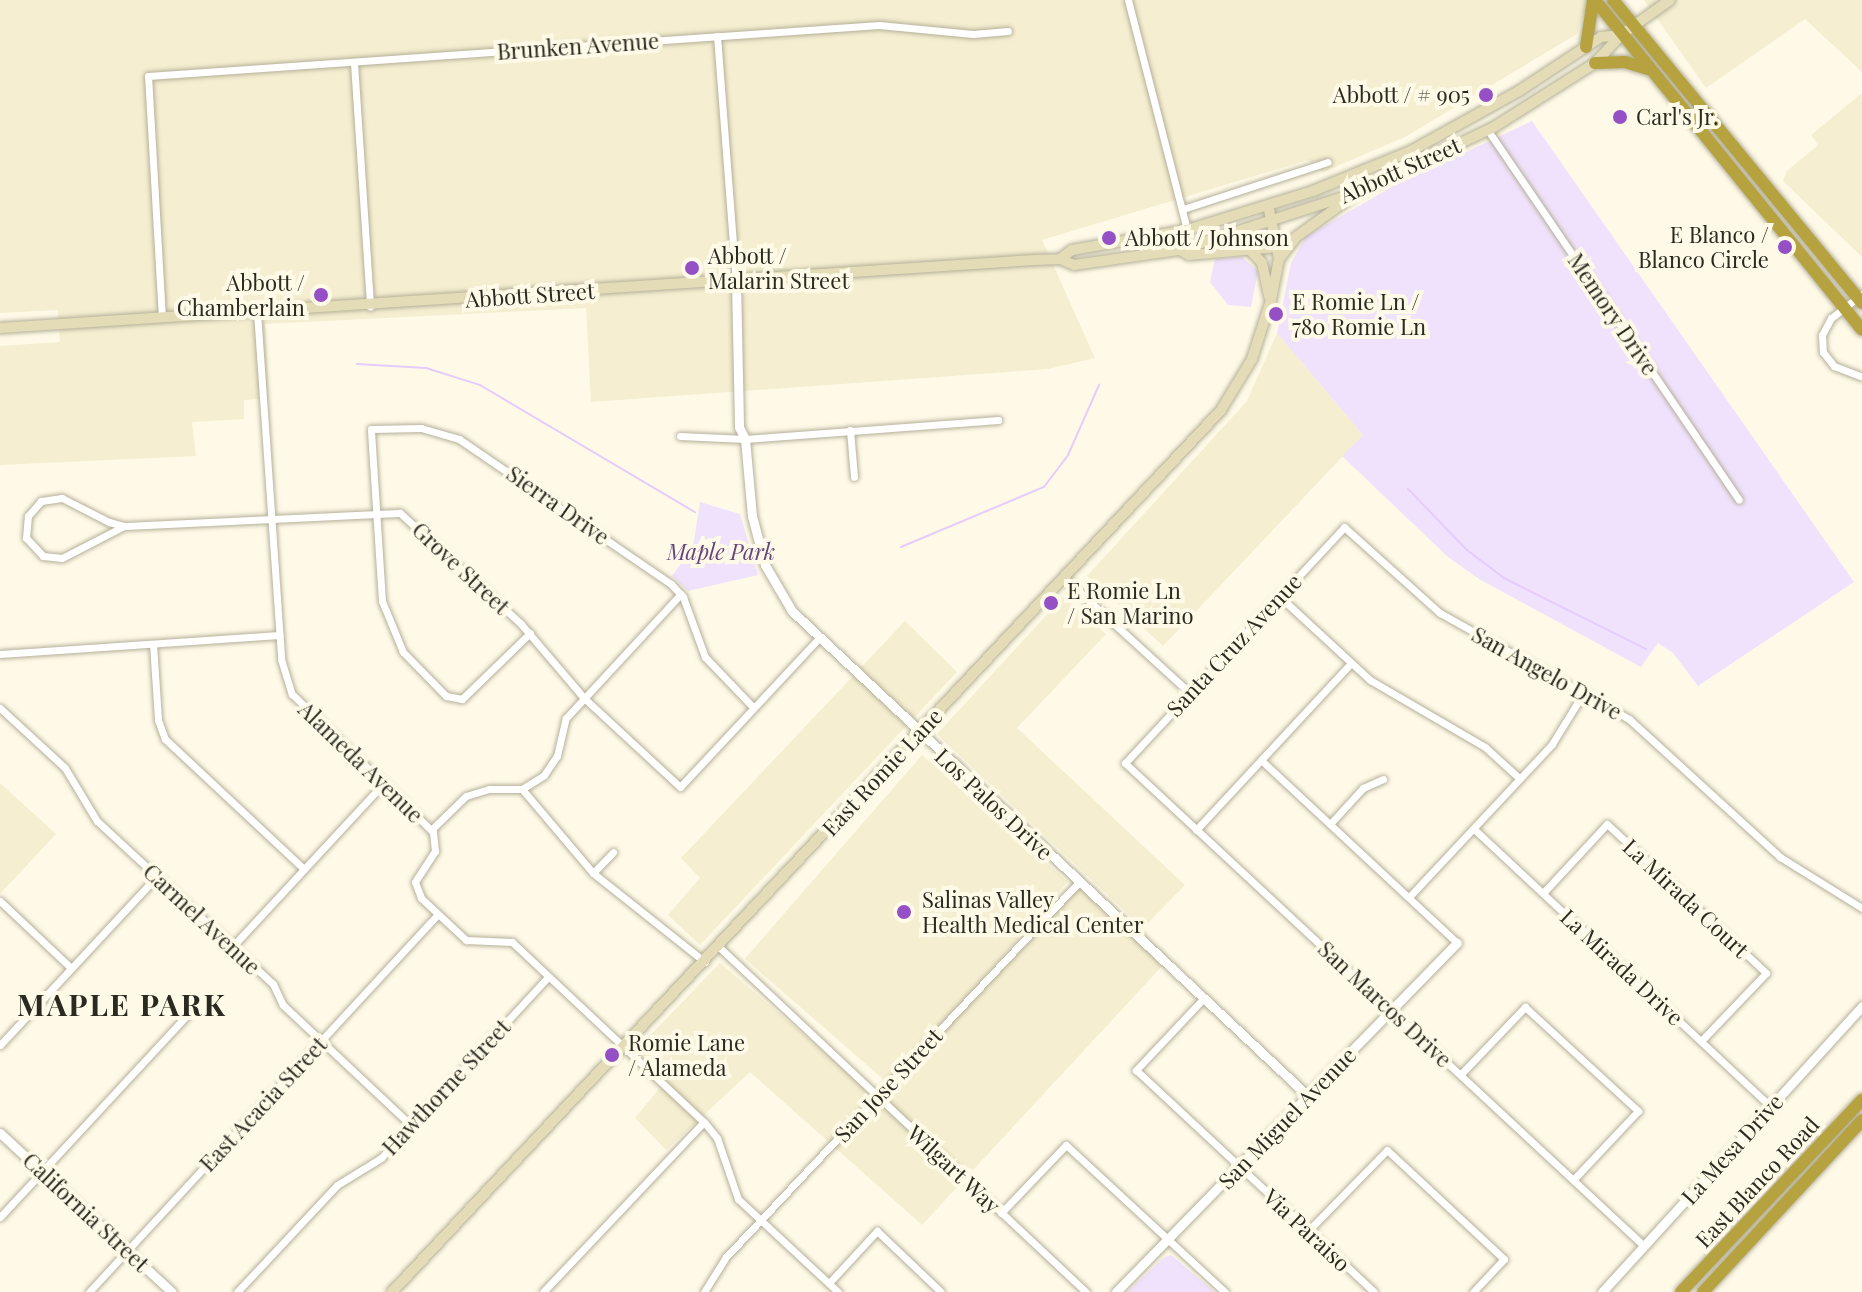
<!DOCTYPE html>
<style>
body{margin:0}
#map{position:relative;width:1862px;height:1292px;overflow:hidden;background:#fefae7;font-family:"Playfair Display",serif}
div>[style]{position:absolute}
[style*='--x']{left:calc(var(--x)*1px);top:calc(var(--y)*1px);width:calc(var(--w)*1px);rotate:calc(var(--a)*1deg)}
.built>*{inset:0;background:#f5eed0;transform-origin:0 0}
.green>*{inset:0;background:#f0e2fd}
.stream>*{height:2px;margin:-1px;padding:0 1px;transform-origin:1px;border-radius:1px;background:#e6ccfc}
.roads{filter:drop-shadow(0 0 2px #b5b09a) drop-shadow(0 0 2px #b5b09a)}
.minor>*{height:7px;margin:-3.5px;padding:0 3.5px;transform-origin:3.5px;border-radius:3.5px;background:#fff}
.tertiary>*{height:9px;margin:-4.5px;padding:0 4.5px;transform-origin:4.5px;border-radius:4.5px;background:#fff}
.secondary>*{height:10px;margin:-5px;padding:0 5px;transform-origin:5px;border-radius:5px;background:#e3dcb7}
.trunk>*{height:12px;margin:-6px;padding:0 6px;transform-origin:6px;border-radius:6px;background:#b6a340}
.dots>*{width:22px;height:22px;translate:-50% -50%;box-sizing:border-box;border:4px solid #fefae7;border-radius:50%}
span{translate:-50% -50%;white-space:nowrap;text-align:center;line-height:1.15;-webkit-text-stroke:8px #fefae7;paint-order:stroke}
.street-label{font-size:22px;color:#2b2a21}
.poi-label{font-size:22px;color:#2b2a21}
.right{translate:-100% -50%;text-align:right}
.left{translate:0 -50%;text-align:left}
.park-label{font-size:22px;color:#664480;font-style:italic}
.district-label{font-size:30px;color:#2b2a21;font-weight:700;letter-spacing:2px}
</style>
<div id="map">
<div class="built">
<div style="clip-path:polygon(0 0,1605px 0,1583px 13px,1577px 34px,1405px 137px,1323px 172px,1308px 160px,1042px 240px,1095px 358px,1048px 369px,591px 402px,586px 308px,265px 324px,269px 398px,244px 400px,244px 419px,192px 422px,196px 456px,0 465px,0 346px,60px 342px,58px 310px,0 313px)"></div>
<div style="clip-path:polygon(1644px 0,1862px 0,1862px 72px,1805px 19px,1706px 88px)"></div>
<div style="clip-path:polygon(1862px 93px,1862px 257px,1783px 181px,1787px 171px,1818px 145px,1811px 135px)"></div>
<div style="clip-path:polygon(1277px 333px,1363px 435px,1163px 646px,1087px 576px,1247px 401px)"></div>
<div style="clip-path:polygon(1064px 596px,1106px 634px,1017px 728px,1185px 885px,1143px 928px,937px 734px)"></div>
<div style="clip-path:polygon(905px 621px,957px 672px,700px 945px,668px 915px,700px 878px,681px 858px)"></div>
<div style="left:922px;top:755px;width:193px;height:270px;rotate:41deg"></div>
<div style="clip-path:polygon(0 783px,56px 834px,0 894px)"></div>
<div style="clip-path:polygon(1079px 882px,1165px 963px,922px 1225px,750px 1072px,666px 1150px,635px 1118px,663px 1084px,634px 1052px,720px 963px,877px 1097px)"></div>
</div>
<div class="green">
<div style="clip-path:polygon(1532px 121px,1854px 582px,1698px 686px,1673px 653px,1658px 643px,1641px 667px,1479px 579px,1448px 557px,1342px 456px,1363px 435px,1277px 333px,1291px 263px,1306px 236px,1394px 186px)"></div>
<div style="clip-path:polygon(1242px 257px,1258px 271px,1251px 307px,1228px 305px,1210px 282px,1215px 259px)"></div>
<div style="clip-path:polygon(700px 502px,740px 514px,758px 575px,688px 591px,672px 576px,693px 547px)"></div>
<div style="clip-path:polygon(1171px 1255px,1215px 1292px,1127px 1292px,1163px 1258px)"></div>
</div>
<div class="stream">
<div style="--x:357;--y:364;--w:69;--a:3.3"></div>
<div style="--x:426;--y:368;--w:57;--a:17.5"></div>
<div style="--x:480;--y:385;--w:250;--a:30.6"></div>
<div style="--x:1408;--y:489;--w:85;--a:46"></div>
<div style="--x:1467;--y:550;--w:46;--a:37.1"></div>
<div style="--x:1504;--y:578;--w:159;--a:26.6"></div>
<div style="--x:901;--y:547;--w:155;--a:-22.8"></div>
<div style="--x:1044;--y:487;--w:40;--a:-53"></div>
<div style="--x:1068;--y:455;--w:77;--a:-66.1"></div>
</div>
<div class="roads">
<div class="minor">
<div style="--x:1128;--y:0;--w:237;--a:75.6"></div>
<div style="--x:717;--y:36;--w:246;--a:85.6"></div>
<div style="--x:354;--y:63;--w:244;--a:86.2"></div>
<div style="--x:1487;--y:129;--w:448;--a:55.8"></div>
<div style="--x:1183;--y:209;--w:152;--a:-18"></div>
<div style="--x:1862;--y:294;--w:39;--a:142"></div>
<div style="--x:1831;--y:318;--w:19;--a:118"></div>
<div style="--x:1822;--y:335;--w:17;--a:87"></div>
<div style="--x:1823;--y:352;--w:18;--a:52"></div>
<div style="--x:1834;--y:366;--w:30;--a:21"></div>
<div style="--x:257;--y:312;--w:348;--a:86"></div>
<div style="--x:281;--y:659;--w:37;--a:73"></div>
<div style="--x:292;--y:694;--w:197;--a:44.4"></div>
<div style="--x:433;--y:832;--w:19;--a:84"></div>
<div style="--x:435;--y:851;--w:37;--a:123"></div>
<div style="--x:415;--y:882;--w:17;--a:69"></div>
<div style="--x:421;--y:898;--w:62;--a:43"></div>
<div style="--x:466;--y:940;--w:46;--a:2.5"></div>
<div style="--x:512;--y:942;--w:263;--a:43.2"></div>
<div style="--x:704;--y:1122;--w:21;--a:51"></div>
<div style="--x:717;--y:1138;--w:65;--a:71"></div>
<div style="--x:738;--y:1199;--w:137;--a:42.9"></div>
<div style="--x:162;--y:318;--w:242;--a:-93.3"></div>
<div style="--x:148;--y:76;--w:733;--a:-3.99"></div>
<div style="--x:879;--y:25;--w:94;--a:5.5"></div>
<div style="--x:973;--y:34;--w:35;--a:-5"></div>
<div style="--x:850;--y:430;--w:47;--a:85.1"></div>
<div style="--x:680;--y:436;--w:65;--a:2.6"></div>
<div style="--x:745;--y:439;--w:254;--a:-4.3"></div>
<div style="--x:62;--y:498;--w:53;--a:27.1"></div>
<div style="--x:109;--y:522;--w:16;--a:15"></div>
<div style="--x:124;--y:526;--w:70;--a:152.7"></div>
<div style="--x:62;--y:558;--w:19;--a:-174"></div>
<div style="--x:43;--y:556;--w:25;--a:-133"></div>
<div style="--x:26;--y:538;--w:22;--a:-85"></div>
<div style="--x:28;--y:516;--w:20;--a:-49"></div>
<div style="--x:41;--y:501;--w:21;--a:-8"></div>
<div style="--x:124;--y:526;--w:276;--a:-2.7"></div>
<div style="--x:400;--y:513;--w:164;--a:42.5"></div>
<div style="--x:521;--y:624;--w:97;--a:49.6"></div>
<div style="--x:584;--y:698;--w:131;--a:42.8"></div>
<div style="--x:680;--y:787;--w:202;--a:-47"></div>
<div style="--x:1064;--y:578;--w:169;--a:42.4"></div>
<div style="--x:1279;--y:596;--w:124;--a:42.7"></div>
<div style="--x:1370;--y:680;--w:133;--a:30.2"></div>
<div style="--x:1485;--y:747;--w:47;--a:42.4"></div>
<div style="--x:530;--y:633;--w:95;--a:135.9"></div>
<div style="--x:462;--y:699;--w:16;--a:-169"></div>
<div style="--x:446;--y:696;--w:62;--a:-134.3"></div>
<div style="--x:403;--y:652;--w:55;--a:-112.4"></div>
<div style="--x:382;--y:601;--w:172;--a:-93.7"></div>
<div style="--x:371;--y:429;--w:50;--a:-1.1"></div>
<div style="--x:421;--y:428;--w:40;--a:16"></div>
<div style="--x:459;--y:439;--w:257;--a:34.4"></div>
<div style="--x:671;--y:584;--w:18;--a:47"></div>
<div style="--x:683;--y:597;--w:64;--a:69.9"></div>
<div style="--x:705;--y:657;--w:69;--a:46.2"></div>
<div style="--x:153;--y:644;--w:76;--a:86.2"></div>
<div style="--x:158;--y:720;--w:20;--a:70"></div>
<div style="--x:165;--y:739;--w:190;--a:43.1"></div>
<div style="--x:0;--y:654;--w:280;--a:-3.9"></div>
<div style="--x:0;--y:708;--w:88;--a:42.7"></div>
<div style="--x:65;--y:768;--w:62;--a:58.9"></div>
<div style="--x:97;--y:821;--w:240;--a:42.8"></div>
<div style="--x:273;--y:984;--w:23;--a:65"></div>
<div style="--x:283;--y:1005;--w:175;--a:43.2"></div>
<div style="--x:1261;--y:760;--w:268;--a:43"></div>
<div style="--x:522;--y:789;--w:110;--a:49.8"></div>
<div style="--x:593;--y:873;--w:143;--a:38.5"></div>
<div style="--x:1330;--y:824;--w:49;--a:-47.5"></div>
<div style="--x:1363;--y:788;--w:22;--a:-24"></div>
<div style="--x:1474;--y:829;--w:405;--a:43.1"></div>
<div style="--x:431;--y:830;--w:49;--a:-44.2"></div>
<div style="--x:466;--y:796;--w:24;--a:-17"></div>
<div style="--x:489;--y:789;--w:33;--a:0"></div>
<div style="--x:522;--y:789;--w:26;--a:-32"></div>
<div style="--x:544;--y:775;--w:23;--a:-56"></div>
<div style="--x:557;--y:756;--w:39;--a:-77"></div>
<div style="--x:566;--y:718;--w:169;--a:-47.2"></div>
<div style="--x:1196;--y:830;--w:228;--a:-47.1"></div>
<div style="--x:593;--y:873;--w:29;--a:-46"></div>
<div style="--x:1543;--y:893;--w:94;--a:-47.2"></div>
<div style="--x:1607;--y:824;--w:218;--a:43.1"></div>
<div style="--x:1766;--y:973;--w:94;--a:133.7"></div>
<div style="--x:1409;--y:897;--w:209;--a:-46.9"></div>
<div style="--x:1552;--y:744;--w:61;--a:-58.4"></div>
<div style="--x:0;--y:901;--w:98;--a:43.3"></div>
<div style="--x:232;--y:947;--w:222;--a:-47.2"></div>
<div style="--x:719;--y:947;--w:504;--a:43.23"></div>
<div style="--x:1203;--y:999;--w:98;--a:133.3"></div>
<div style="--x:1136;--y:1070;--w:325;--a:43"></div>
<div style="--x:0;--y:1045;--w:229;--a:-47.1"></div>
<div style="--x:1461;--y:1074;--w:93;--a:-46.3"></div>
<div style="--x:1525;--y:1007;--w:154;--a:42.6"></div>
<div style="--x:1638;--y:1111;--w:93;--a:133.3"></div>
<div style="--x:1001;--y:1213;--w:94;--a:-46.3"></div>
<div style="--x:1066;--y:1145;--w:217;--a:42.8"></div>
<div style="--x:0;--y:1217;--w:281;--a:-47.2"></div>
<div style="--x:1308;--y:1231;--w:113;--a:-45.7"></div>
<div style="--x:1387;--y:1150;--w:160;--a:43"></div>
<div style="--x:1504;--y:1259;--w:45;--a:133.2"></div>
<div style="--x:1644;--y:1246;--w:709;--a:-137.06"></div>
<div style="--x:1125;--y:763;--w:322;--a:-47.1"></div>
<div style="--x:1344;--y:527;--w:129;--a:41.9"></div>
<div style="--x:1440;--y:613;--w:217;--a:29.3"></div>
<div style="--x:1629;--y:719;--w:205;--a:42.4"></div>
<div style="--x:1780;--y:857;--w:97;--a:31.9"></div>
<div style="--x:829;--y:1283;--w:71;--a:-47.3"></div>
<div style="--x:877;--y:1231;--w:88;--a:43.6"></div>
<div style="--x:89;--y:1292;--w:514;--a:-47.28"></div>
<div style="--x:237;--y:1292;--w:146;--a:-46.9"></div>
<div style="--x:337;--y:1185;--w:52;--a:-31.5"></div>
<div style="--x:381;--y:1158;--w:246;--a:-47.3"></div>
<div style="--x:543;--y:1292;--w:234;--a:-46.6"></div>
<div style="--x:704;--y:1292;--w:40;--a:-58"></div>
<div style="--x:725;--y:1258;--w:516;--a:-46.73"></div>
</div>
<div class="tertiary">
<div style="--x:736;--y:281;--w:146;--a:88.8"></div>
<div style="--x:739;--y:427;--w:13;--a:63"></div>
<div style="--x:745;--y:439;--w:77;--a:84.8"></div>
<div style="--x:752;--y:516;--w:51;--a:75.1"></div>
<div style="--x:765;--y:565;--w:53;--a:59.6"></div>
<div style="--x:792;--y:611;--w:708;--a:43.23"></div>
<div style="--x:0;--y:1133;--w:234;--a:42.8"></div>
<div style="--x:1116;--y:1292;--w:488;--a:-45.7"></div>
<div style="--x:1602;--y:1292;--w:387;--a:-47.7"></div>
</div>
<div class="secondary">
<div style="--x:1180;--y:250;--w:10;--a:29"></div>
<div style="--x:1189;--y:255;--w:89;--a:-5.1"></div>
<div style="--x:1251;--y:251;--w:16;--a:47"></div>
<div style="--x:1262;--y:263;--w:34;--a:78"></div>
<div style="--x:1060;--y:259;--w:15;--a:-37"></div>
<div style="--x:1072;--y:250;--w:117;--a:-9.9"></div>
<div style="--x:1187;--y:230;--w:132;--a:-17.2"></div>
<div style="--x:1313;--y:191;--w:106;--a:-22.2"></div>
<div style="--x:1411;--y:151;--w:124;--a:-29.1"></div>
<div style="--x:1519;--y:91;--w:98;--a:-33.4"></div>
<div style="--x:1601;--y:37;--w:20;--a:-6"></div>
<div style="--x:1279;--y:259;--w:28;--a:-52"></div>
<div style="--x:1296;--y:237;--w:67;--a:-35.8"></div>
<div style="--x:0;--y:328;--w:1037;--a:-3.76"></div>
<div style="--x:1035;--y:260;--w:25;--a:-2"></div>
<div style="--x:1060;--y:259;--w:15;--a:23"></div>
<div style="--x:1074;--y:265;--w:107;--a:-8.1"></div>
<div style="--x:1180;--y:250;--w:187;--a:-18"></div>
<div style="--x:1358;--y:192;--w:151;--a:-25.5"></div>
<div style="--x:1494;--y:127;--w:120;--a:-32.4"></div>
<div style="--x:1595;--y:63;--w:38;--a:-47"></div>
<div style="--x:1621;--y:35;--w:60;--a:-35.5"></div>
<div style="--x:392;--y:1292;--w:1210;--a:-46.77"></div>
<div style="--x:1221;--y:410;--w:60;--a:-58.7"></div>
<div style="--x:1252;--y:359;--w:62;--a:-72.1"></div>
<div style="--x:1271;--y:300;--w:42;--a:-79"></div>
<div style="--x:1279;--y:259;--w:55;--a:-101.5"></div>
</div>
<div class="trunk">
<div style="--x:1595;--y:0;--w:424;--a:51"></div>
<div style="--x:1613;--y:0;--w:392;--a:50.6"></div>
<div style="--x:1586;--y:47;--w:48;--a:-81.5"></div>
<div style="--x:1595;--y:63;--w:30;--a:-2"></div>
<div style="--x:1625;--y:62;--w:24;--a:17"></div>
<div style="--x:1681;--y:1292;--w:264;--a:-46.7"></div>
<div style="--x:1703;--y:1292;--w:234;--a:-47.2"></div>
</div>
</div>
<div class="dots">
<div style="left:1486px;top:95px;background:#9550c5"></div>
<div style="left:1620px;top:117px;background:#9550c5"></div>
<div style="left:1109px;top:238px;background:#9550c5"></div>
<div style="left:1785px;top:247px;background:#9550c5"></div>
<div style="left:692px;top:268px;background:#9550c5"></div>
<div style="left:321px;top:295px;background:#9550c5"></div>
<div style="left:1276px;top:314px;background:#9550c5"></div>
<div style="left:1051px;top:603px;background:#9550c5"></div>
<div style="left:904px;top:912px;background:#9550c5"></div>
<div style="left:612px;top:1055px;background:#9550c5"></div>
</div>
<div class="street-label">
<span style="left:578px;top:46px;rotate:-4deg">Brunken Avenue</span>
<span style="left:1400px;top:170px;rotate:-24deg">Abbott Street</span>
<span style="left:530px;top:295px;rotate:-4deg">Abbott Street</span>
<span style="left:1613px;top:314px;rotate:56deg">Memory Drive</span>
<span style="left:558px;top:505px;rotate:35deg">Sierra Drive</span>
<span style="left:461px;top:568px;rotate:43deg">Grove Street</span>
<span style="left:1234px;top:645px;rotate:-47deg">Santa Cruz Avenue</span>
<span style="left:1547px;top:673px;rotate:29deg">San Angelo Drive</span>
<span style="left:361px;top:762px;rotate:44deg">Alameda Avenue</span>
<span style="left:882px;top:772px;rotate:-47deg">East Romie Lane</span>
<span style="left:994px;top:804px;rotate:43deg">Los Palos Drive</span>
<span style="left:1686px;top:898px;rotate:43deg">La Mirada Court</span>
<span style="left:202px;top:919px;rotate:43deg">Carmel Avenue</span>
<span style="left:1622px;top:967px;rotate:43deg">La Mirada Drive</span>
<span style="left:1385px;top:1004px;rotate:43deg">San Marcos Drive</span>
<span style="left:888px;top:1085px;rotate:-47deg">San Jose Street</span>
<span style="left:446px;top:1087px;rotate:-47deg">Hawthorne Street</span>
<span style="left:263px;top:1104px;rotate:-47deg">East Acacia Street</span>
<span style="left:1287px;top:1118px;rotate:-46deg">San Miguel Avenue</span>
<span style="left:1732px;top:1149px;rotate:-48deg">La Mesa Drive</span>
<span style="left:954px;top:1169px;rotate:43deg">Wilgart Way</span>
<span style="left:1757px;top:1182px;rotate:-47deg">East Blanco Road</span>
<span style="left:86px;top:1212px;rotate:43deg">California Street</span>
<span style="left:1307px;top:1230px;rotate:43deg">Via Paraiso</span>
</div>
<div class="poi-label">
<span class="right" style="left:1470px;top:95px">Abbott / # 905</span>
<span class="left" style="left:1636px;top:117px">Carl's Jr.</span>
<span class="right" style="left:1769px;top:247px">E Blanco /<br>Blanco Circle</span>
<span class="left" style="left:1125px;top:238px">Abbott / Johnson</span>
<span class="left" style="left:708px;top:268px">Abbott /<br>Malarin Street</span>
<span class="right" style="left:305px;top:295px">Abbott /<br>Chamberlain</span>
<span class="left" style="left:1292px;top:314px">E Romie Ln /<br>780 Romie Ln</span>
<span class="left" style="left:1067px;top:603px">E Romie Ln<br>/ San Marino</span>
<span class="left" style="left:922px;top:912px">Salinas Valley<br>Health Medical Center</span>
<span class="left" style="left:628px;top:1055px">Romie Lane<br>/ Alameda</span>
</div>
<div class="park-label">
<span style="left:721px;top:552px">Maple Park</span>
</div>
<div class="district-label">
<span style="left:122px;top:1004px">MAPLE PARK</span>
</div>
</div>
